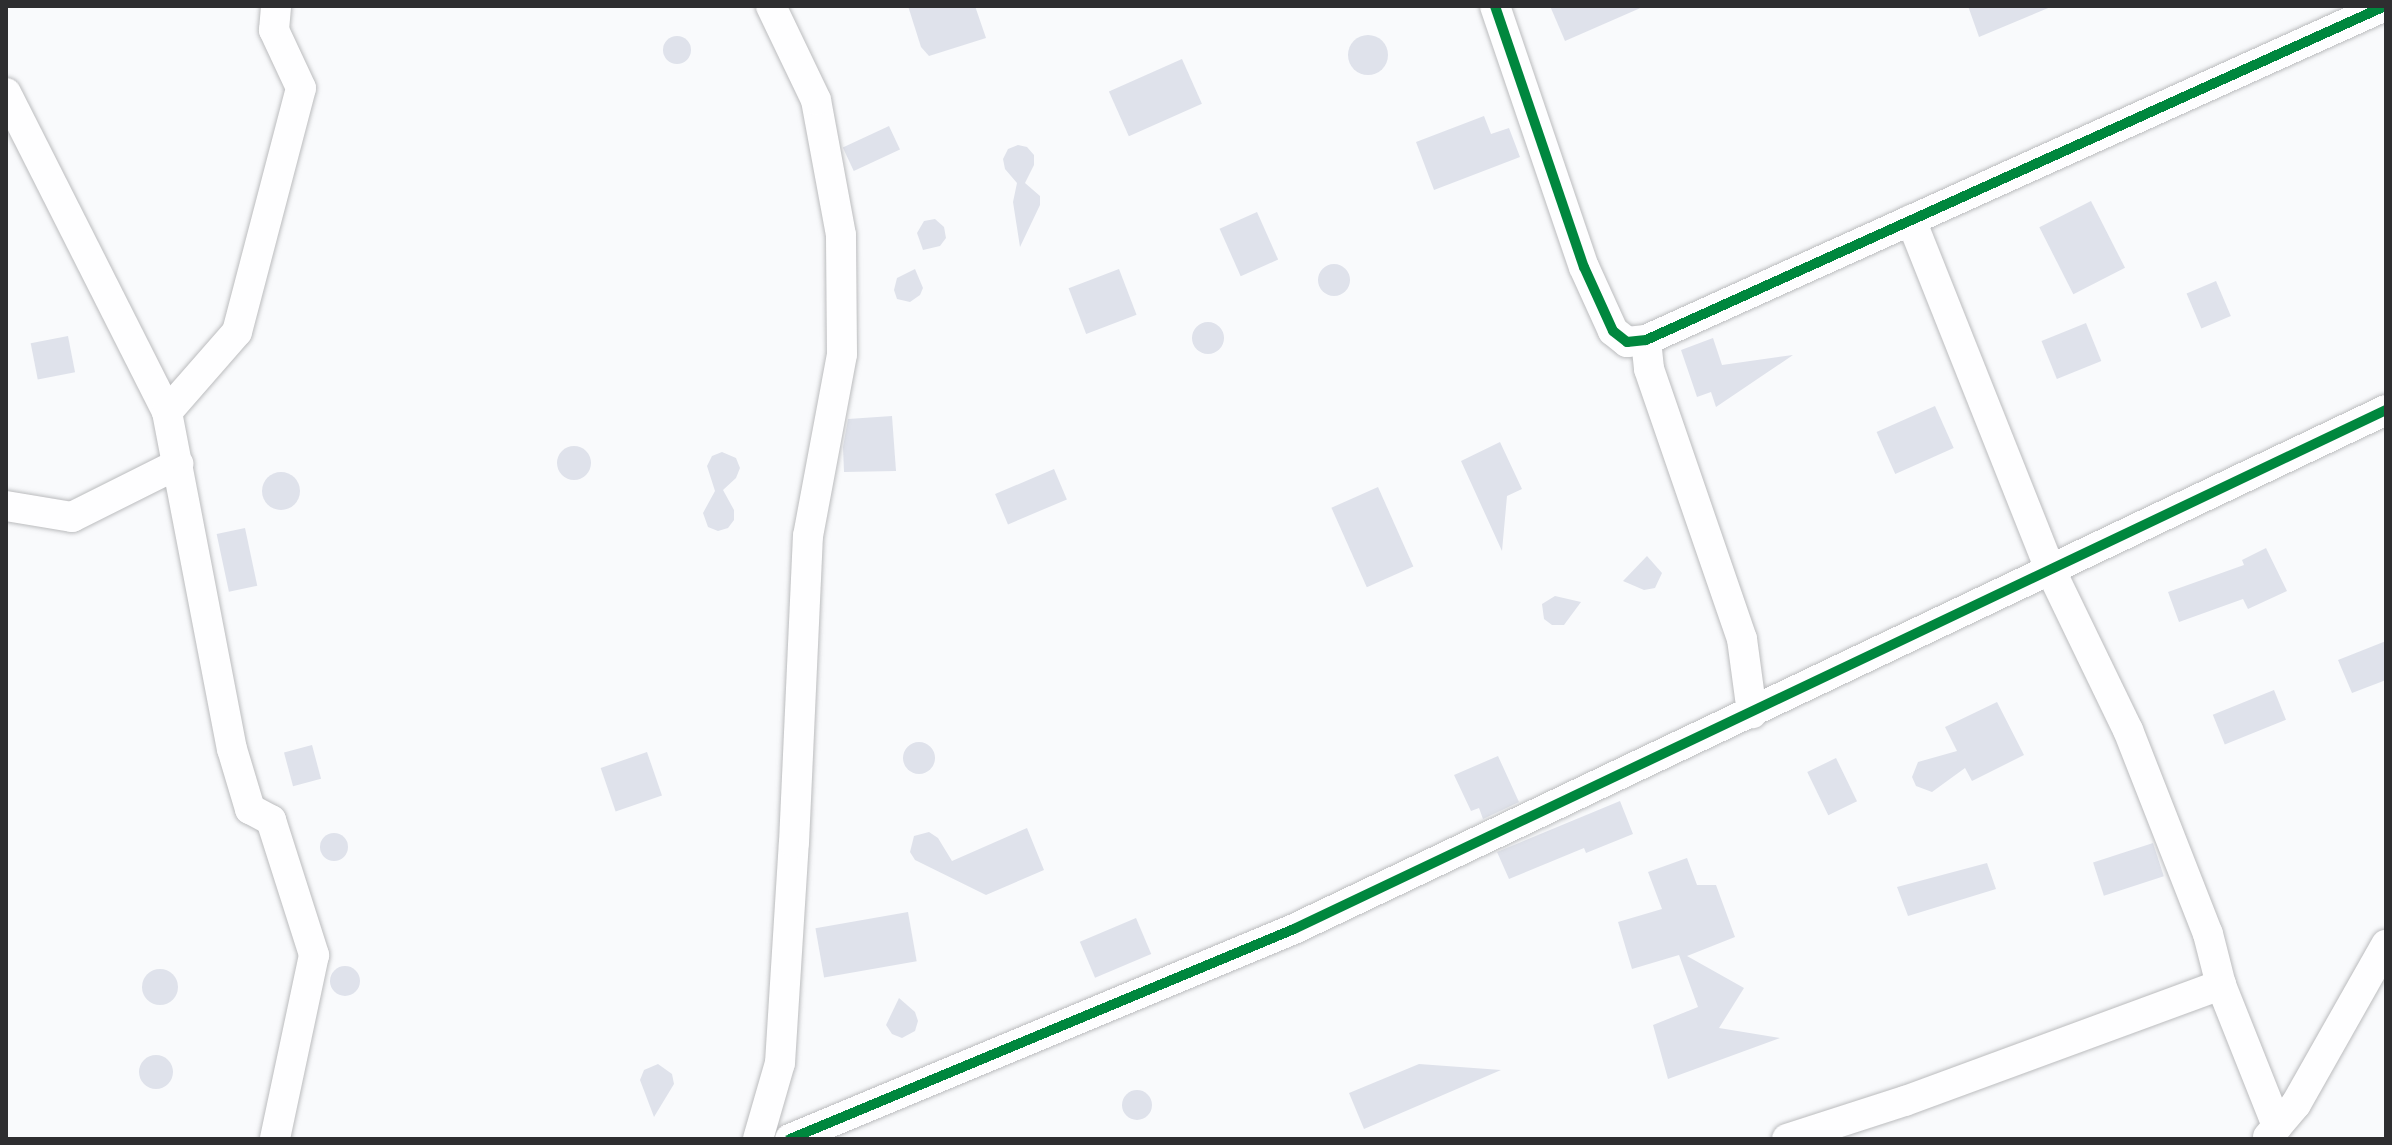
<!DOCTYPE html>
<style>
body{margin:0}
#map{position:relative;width:2392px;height:1145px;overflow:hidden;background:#f9fafc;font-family:"Golos Text",sans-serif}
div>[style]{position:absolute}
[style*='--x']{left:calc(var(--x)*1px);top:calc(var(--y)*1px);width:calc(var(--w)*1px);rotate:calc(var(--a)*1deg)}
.building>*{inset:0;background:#dfe2eb;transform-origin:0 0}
.round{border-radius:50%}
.roads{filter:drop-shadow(0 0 2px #bbbcbe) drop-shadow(0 0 2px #bbbcbe)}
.street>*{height:30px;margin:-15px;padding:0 15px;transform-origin:15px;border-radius:15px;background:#fefeff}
.cycleway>*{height:10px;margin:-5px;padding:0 5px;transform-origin:5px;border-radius:5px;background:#00873e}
span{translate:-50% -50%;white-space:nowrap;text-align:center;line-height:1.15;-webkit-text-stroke:6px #f8f9fd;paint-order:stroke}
.frame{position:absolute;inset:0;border:8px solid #2e2e30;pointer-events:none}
</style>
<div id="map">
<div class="building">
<div style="clip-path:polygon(908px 6px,975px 6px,986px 38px,929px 56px,921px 47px)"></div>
<div style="clip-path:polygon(1550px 6px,1645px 6px,1565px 41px)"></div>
<div style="clip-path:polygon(1968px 6px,2053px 6px,1979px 37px)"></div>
<div class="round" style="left:1348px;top:35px;width:40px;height:40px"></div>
<div class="round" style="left:663px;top:36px;width:28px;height:28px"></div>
<div style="left:1182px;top:59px;width:49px;height:80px;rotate:66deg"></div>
<div style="clip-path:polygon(1484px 116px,1491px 134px,1509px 128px,1520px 157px,1434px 190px,1416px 142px)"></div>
<div style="left:889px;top:126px;width:26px;height:51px;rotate:65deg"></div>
<div style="clip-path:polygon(1018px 145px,1027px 147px,1034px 155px,1034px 165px,1025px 183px,1040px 196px,1040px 205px,1020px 247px,1013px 202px,1017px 183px,1005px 169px,1003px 159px,1008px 149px)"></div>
<div style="left:2091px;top:201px;width:75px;height:58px;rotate:63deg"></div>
<div style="left:1257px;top:212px;width:52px;height:41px;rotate:66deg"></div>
<div style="clip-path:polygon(935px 219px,944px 227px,946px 238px,940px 246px,923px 250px,917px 233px,924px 221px)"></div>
<div class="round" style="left:1318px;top:264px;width:32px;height:32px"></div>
<div style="clip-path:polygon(915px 269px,923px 288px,920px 295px,910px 302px,897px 299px,894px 290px,897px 278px)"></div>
<div style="left:1119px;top:269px;width:49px;height:54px;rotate:69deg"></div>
<div style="left:2216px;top:281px;width:38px;height:32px;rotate:67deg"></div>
<div class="round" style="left:1192px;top:322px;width:32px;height:32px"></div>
<div style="left:2086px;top:323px;width:41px;height:48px;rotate:68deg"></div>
<div style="left:68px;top:336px;width:37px;height:38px;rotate:79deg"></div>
<div style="clip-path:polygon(1713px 338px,1722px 365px,1793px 355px,1716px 407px,1711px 392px,1697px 397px,1681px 350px)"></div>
<div style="left:1935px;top:406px;width:46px;height:64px;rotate:66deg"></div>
<div style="clip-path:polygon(892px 416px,896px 471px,844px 472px,843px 447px,848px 419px)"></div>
<div style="clip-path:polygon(1500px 442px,1522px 489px,1507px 496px,1502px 551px,1461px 461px)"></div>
<div class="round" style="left:557px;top:446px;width:34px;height:34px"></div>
<div style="clip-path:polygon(722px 452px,736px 458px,740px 468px,736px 478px,723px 490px,734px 510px,734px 520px,728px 528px,718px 531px,708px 527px,703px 513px,715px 491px,707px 466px,712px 456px)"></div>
<div style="left:1054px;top:469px;width:33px;height:64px;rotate:67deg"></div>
<div class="round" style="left:262px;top:472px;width:38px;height:38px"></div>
<div style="left:1378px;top:487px;width:87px;height:51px;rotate:66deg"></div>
<div style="left:245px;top:528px;width:59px;height:29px;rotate:78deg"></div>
<div style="clip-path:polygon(2266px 548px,2287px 591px,2248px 609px,2243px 599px,2179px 622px,2168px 592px,2244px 565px,2242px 560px)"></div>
<div style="clip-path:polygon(1647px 556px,1662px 573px,1655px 588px,1644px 590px,1623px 581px)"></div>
<div style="clip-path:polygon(1555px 596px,1581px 602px,1564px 625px,1552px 625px,1544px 619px,1542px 604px)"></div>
<div style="clip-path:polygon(2386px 641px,2386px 680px,2352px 693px,2338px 660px)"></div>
<div style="left:2274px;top:690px;width:32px;height:66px;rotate:68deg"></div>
<div style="clip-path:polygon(1997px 702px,2024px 755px,1972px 781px,1965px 768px,1932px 792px,1916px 786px,1912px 777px,1918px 762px,1957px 751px,1945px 727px)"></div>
<div class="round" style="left:903px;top:742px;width:32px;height:32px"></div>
<div style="left:312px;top:745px;width:35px;height:29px;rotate:75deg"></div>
<div style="left:647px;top:752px;width:46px;height:49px;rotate:71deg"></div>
<div style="clip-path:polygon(1498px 756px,1519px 802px,1483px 819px,1479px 808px,1471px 811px,1454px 775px)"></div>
<div style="left:1836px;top:758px;width:48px;height:32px;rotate:64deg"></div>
<div style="clip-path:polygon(1620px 801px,1633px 834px,1586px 853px,1584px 848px,1509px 879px,1497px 852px)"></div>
<div style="clip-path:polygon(1027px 828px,1044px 870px,986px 895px,915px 860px,910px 852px,914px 836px,929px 832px,938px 838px,952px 861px)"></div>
<div class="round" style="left:320px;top:833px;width:28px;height:28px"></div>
<div style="left:2153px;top:843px;width:35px;height:63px;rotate:72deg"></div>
<div style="clip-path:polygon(1687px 858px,1697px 885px,1716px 885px,1735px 937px,1687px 956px,1744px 988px,1719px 1028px,1780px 1038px,1668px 1079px,1653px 1025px,1698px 1007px,1679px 955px,1632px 969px,1618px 922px,1662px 909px,1648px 872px)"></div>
<div style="clip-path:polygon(1987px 863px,1996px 889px,1908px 916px,1897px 887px)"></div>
<div style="left:908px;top:912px;width:50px;height:94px;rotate:80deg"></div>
<div style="left:1136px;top:918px;width:39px;height:61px;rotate:67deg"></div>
<div class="round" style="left:330px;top:966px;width:30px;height:30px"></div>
<div class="round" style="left:142px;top:969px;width:36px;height:36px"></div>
<div style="clip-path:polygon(899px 998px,915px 1012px,918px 1021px,915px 1031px,902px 1038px,892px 1034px,886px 1025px)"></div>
<div class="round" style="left:139px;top:1055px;width:34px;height:34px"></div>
<div style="clip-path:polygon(658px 1064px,672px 1074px,674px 1084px,654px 1117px,640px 1080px,644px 1070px)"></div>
<div style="clip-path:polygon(1419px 1064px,1501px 1070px,1364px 1129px,1349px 1093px)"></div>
<div class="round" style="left:1122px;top:1090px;width:30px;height:30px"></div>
</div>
<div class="roads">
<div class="street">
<div style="--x:1495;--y:6;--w:276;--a:71.2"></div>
<div style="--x:1584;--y:267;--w:70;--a:65.6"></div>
<div style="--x:1613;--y:331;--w:18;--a:38"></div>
<div style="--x:1627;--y:342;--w:19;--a:-6"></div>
<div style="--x:1646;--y:340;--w:811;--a:-24.32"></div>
<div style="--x:6;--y:93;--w:357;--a:63.2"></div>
<div style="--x:167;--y:412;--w:343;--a:79.1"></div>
<div style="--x:232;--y:749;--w:63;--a:73.3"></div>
<div style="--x:250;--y:809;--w:24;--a:28"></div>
<div style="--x:271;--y:820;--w:142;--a:72.3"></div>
<div style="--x:314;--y:955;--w:188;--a:102"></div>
<div style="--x:1911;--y:220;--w:378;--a:68.3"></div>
<div style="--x:2051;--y:571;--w:177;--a:64.2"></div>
<div style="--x:2128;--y:730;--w:219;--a:68.6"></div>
<div style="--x:2208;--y:934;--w:53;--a:75.7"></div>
<div style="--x:1646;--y:340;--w:29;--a:84"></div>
<div style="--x:1649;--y:369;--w:286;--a:71"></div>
<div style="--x:1742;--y:639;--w:75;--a:82.3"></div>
<div style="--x:167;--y:412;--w:106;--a:-48.8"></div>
<div style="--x:237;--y:332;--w:252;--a:-75.3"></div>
<div style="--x:301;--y:88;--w:64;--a:-115"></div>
<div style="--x:274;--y:30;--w:24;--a:-85"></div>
<div style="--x:6;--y:506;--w:67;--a:9.5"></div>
<div style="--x:72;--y:517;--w:119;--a:-26.6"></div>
<div style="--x:2268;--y:1137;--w:43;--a:-49.7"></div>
<div style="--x:2296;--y:1104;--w:183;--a:-60.5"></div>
<div style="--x:758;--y:1139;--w:79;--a:-73.9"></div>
<div style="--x:780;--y:1063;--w:220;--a:-86.4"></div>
<div style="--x:794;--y:843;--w:307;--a:-87.4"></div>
<div style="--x:808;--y:536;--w:185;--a:-79.4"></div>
<div style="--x:842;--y:354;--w:119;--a:-90.5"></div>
<div style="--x:841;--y:235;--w:137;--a:-100.5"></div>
<div style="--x:816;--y:100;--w:104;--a:-115.6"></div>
<div style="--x:790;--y:1139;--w:546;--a:-22.62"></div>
<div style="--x:1294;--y:929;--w:1209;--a:-25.42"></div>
<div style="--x:1787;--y:1139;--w:124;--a:-17.9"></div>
<div style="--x:1905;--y:1101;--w:337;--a:-20.2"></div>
<div style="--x:2221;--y:985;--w:152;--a:68.3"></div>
</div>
</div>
<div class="cycleway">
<div style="--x:1495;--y:6;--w:276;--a:71.2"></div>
<div style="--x:1584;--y:267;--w:70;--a:65.6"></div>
<div style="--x:1613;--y:331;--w:18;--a:38"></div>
<div style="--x:1627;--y:342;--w:19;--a:-6"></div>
<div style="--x:1646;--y:340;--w:811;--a:-24.32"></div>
<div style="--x:790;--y:1139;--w:546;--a:-22.62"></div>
<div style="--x:1294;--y:929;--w:1209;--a:-25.42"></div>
</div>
<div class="frame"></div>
</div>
